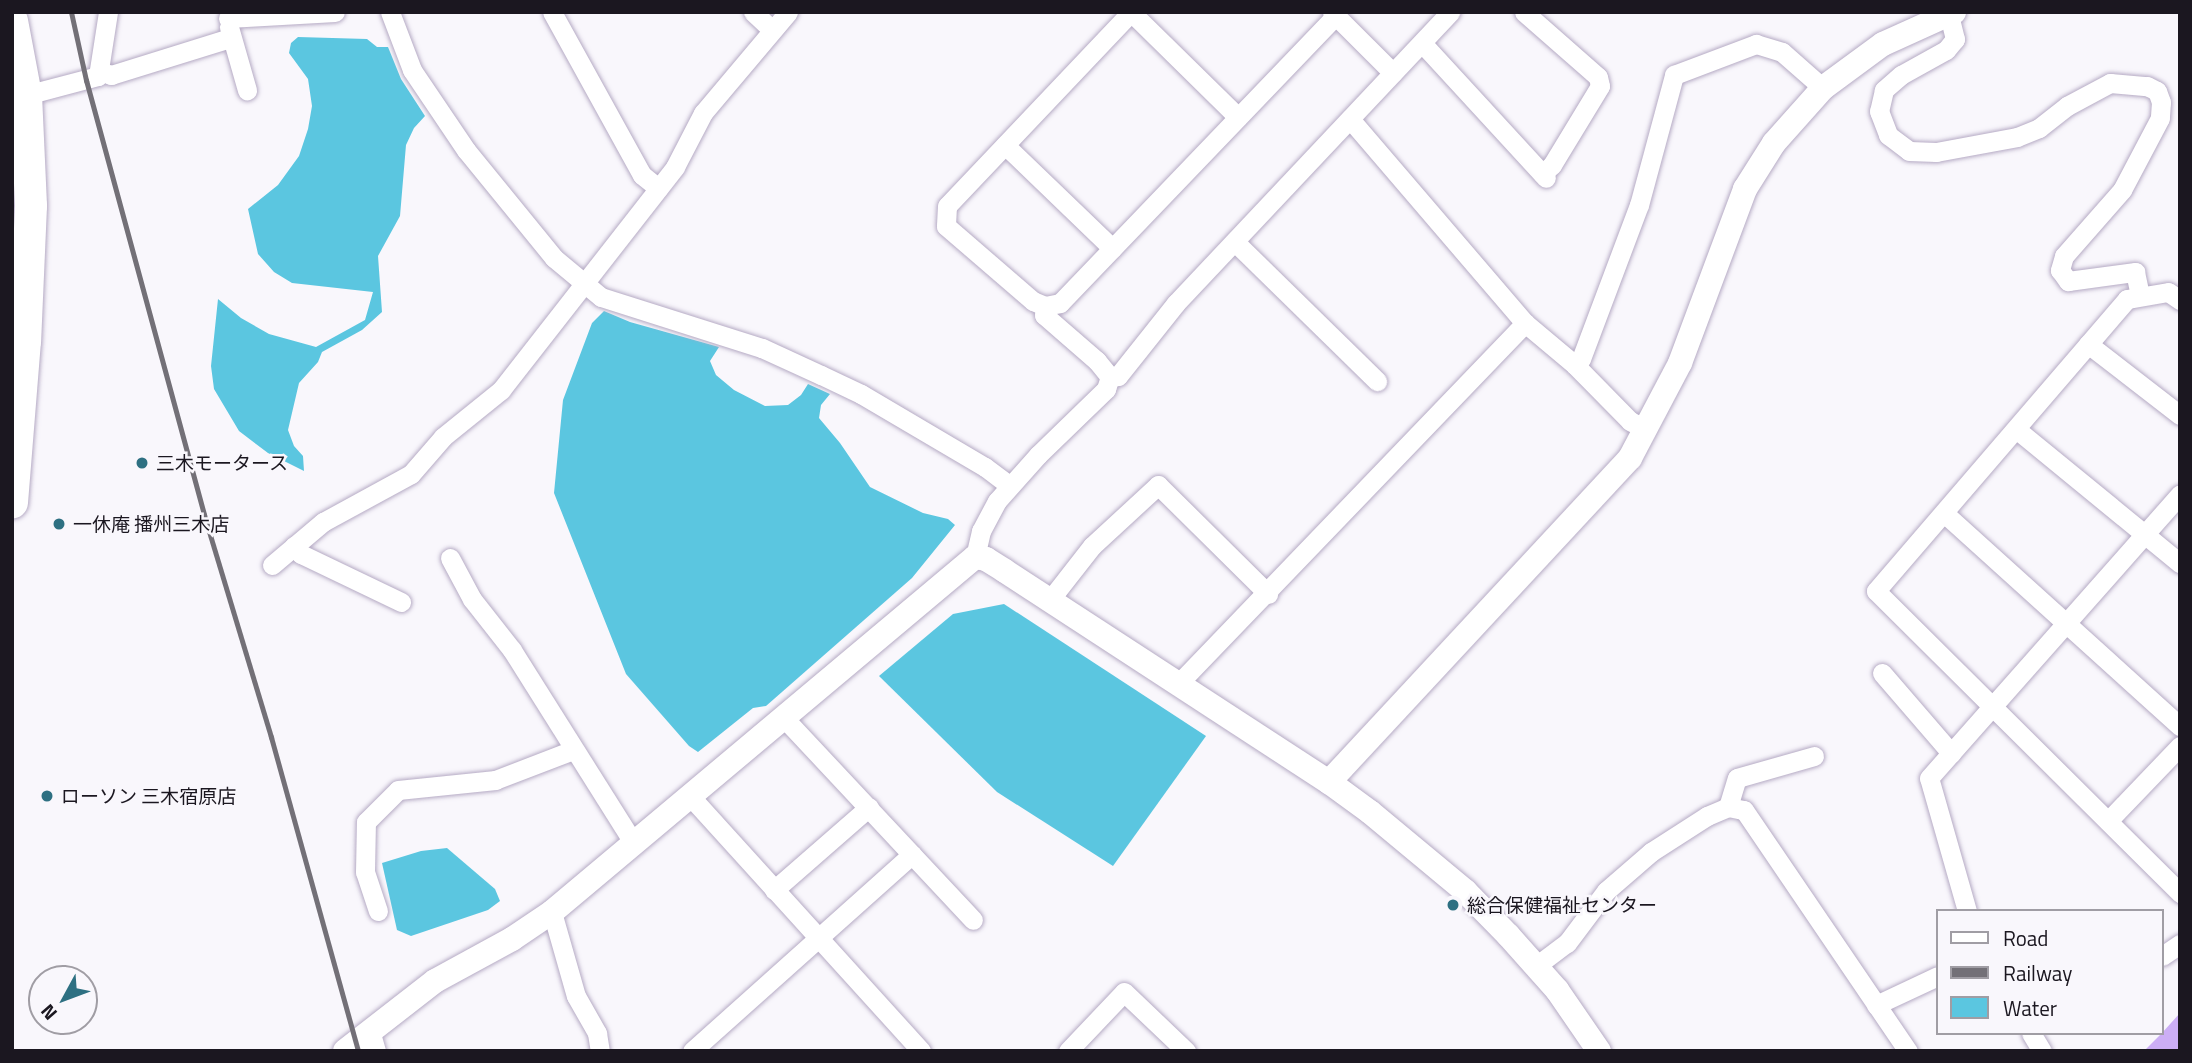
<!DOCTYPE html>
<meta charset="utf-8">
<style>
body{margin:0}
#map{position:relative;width:2192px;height:1063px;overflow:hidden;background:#f9f7fc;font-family:"Titillium Web","Noto Sans JP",sans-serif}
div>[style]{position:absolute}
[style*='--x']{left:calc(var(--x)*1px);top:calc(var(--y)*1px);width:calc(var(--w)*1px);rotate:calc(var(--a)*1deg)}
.forest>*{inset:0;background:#ccaef5}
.water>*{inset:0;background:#5bc6e0}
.roads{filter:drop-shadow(0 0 2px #b5aac4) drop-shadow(0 0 2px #b5aac4)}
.minor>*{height:19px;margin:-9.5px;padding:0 9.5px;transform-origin:9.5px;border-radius:9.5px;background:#fff}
.tertiary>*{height:24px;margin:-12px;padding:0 12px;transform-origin:12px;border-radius:12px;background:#fff}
.primary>*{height:32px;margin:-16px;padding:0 16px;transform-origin:16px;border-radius:16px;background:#fff}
.rail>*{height:5px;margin:-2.5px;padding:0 2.5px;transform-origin:2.5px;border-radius:2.5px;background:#737077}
.dots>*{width:19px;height:19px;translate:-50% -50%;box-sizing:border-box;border:4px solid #f9f7fc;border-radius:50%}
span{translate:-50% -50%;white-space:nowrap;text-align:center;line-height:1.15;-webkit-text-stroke:5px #f9f7fc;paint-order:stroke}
.poi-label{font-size:19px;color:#1b1720}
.left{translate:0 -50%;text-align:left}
.frame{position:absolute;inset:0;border:14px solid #1b1720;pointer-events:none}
.legend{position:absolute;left:1936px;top:909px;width:228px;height:126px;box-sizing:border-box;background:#f9f7fc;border:2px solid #a09da4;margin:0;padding:9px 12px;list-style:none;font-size:21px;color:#1b1720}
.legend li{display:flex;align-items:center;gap:14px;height:35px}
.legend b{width:35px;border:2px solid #a09da4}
.north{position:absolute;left:28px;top:965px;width:70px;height:70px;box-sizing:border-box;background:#f9f7fc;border:2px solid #a09da4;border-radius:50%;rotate:229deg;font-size:19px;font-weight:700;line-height:28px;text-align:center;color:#1b1720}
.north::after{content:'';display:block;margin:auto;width:24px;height:32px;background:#2e7082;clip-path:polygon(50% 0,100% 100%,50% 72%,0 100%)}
</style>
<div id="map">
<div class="forest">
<div style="clip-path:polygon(2180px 1013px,2180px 1051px,2144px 1051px,2162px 1033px)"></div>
</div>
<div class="water">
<div style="clip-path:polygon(298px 37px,367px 39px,377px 47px,388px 47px,401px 79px,425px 116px,414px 128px,406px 145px,400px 216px,378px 256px,382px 312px,362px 330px,322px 352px,318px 362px,299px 383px,288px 430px,294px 446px,303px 456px,304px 471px,268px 453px,239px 431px,214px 389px,211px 366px,218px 299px,241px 318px,269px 334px,316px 347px,365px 320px,373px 292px,292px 283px,274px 272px,258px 254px,248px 209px,278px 185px,299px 156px,308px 129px,312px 106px,308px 79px,289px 53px,291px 43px)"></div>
<div style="clip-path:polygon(604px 311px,630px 322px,719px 347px,710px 361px,716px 375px,734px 390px,765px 406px,788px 405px,801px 395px,808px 384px,830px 394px,821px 405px,819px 418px,840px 443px,870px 487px,923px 513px,948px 519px,955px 525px,912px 578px,766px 706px,753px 708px,698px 752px,689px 746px,626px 674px,554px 493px,563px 400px,592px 323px)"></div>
<div style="clip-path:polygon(1004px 604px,1206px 736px,1113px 866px,997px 792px,879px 676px,953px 614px)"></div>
<div style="clip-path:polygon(447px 848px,495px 889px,500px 901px,488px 910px,411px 936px,397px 930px,382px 863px,421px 851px)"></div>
</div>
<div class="roads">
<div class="minor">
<div style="--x:390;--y:12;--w:62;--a:69.2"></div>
<div style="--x:412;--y:70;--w:97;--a:56"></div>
<div style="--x:466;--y:150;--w:139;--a:50.8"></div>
<div style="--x:554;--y:258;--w:61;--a:39.7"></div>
<div style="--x:601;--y:297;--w:169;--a:17.6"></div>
<div style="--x:762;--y:348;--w:65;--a:24.6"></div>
<div style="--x:821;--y:375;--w:44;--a:25.4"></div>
<div style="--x:861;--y:394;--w:144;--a:30.5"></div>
<div style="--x:985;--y:467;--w:31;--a:37"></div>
<div style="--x:552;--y:12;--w:186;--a:61.1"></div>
<div style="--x:642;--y:175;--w:21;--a:39"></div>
<div style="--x:753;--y:12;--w:26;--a:43"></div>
<div style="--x:1131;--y:12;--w:267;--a:133.5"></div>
<div style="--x:947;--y:206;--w:20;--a:93"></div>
<div style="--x:946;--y:226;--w:115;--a:40.8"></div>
<div style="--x:1033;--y:301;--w:13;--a:23"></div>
<div style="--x:1045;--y:306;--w:15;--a:-11"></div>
<div style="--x:1060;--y:303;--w:397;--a:-46.2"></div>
<div style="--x:1131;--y:12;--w:150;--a:44.5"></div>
<div style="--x:1332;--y:12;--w:86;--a:45"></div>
<div style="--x:1524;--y:12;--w:98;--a:41.3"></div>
<div style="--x:1598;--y:77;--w:9;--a:77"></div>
<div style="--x:1600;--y:86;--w:92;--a:121.3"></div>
<div style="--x:1552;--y:165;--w:13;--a:138"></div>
<div style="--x:1949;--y:15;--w:25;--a:76"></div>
<div style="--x:1955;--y:39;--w:14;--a:129"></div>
<div style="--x:1946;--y:50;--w:51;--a:150.9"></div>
<div style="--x:1901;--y:75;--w:23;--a:139"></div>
<div style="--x:1884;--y:90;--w:22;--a:103"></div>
<div style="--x:1879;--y:111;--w:26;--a:69"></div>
<div style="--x:1888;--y:135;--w:26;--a:37"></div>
<div style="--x:1909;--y:151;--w:27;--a:2"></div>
<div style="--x:1936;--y:152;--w:82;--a:-10.5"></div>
<div style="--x:2017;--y:137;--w:24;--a:-22"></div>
<div style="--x:2039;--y:128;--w:36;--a:-38"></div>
<div style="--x:2067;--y:106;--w:49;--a:-28.1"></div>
<div style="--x:2110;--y:83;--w:37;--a:5"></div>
<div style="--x:2147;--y:86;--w:11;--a:27"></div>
<div style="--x:2157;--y:91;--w:12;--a:70"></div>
<div style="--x:2161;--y:102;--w:16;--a:94"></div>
<div style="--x:2160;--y:118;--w:81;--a:117.8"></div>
<div style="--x:2122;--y:190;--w:88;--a:131.3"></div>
<div style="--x:2064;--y:256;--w:15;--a:106"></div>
<div style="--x:2060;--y:270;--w:14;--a:54"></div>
<div style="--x:2068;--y:281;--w:68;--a:-7.7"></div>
<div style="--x:2135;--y:272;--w:24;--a:78"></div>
<div style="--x:228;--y:18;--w:107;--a:-3.2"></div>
<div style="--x:229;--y:27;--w:66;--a:74.1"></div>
<div style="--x:1422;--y:43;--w:183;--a:47.4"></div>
<div style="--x:99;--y:71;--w:13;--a:18"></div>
<div style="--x:111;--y:75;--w:125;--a:-17.3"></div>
<div style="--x:26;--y:95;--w:74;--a:-14.8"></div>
<div style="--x:98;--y:76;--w:65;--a:-81.1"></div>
<div style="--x:1350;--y:119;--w:269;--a:49.4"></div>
<div style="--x:1525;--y:323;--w:65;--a:40"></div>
<div style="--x:1575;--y:365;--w:78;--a:45.5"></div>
<div style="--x:1630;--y:421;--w:17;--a:28"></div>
<div style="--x:1005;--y:145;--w:149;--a:43.9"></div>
<div style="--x:1235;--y:242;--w:199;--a:44.4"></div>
<div style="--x:2180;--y:300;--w:14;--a:-146"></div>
<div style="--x:2168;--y:292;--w:42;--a:170.3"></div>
<div style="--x:2127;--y:299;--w:385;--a:130.7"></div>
<div style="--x:1876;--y:591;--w:429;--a:44.8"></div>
<div style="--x:2088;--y:344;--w:116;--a:37.7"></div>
<div style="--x:1575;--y:365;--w:8;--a:-45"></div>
<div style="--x:1581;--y:359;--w:165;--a:-69.4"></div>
<div style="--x:1639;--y:205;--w:135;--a:-74.9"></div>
<div style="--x:1674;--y:75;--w:88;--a:-20.7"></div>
<div style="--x:1756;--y:44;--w:27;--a:17"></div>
<div style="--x:1782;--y:52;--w:55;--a:41.3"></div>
<div style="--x:1110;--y:377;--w:8;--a:-7"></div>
<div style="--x:1118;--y:376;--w:93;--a:-51.5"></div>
<div style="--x:1176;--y:303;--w:400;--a:-46.7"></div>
<div style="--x:2016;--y:429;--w:212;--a:39.3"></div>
<div style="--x:1944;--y:513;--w:318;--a:42.1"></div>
<div style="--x:294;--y:546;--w:11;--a:49"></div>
<div style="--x:301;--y:554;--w:111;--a:25.6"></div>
<div style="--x:975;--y:557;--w:27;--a:-77"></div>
<div style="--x:981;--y:531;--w:34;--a:-62"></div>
<div style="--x:997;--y:501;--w:62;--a:-48.3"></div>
<div style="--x:1038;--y:455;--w:95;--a:-44.1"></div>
<div style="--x:1106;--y:389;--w:13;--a:-72"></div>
<div style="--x:1110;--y:377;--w:21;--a:-129"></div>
<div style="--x:1097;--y:361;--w:70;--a:-139"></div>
<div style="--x:1044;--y:315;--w:9;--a:-84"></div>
<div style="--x:450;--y:558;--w:47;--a:61.8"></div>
<div style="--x:472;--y:599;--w:65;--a:51.9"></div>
<div style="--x:512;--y:650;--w:227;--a:57.8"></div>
<div style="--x:272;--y:565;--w:67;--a:-40.1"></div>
<div style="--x:323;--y:522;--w:100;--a:-28.6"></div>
<div style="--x:411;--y:474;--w:49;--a:-49.1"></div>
<div style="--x:443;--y:437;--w:75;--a:-39"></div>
<div style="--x:501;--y:390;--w:283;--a:-52"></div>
<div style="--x:675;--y:167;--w:61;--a:-62.6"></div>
<div style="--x:703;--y:113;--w:132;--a:-49.9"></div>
<div style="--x:1049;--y:601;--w:70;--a:-52"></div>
<div style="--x:1092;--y:546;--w:90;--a:-42.7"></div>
<div style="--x:1158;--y:485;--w:155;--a:44.7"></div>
<div style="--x:1882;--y:673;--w:106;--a:49.2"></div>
<div style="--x:1178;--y:684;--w:501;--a:-46.13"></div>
<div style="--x:785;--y:719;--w:275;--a:46.9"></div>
<div style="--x:690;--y:796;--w:344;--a:47.8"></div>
<div style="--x:1728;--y:807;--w:30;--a:-73"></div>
<div style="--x:1737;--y:778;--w:80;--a:-15.9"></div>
<div style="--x:2108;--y:821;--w:104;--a:-46.2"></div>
<div style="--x:774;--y:890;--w:126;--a:-41.1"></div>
<div style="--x:378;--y:911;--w:41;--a:-108.4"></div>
<div style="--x:365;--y:872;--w:50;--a:-88.9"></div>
<div style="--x:366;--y:822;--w:45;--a:-45"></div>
<div style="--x:398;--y:790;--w:98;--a:-5.9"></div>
<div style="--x:495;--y:780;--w:84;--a:-21"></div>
<div style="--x:1967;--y:911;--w:138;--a:-105.9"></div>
<div style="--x:1929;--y:778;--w:379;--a:-48.5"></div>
<div style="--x:552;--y:912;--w:87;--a:74.1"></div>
<div style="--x:576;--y:996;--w:43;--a:60.4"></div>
<div style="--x:597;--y:1033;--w:18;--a:81"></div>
<div style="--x:2162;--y:956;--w:22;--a:-34"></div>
<div style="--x:1536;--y:966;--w:39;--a:-37"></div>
<div style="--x:1567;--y:943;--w:65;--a:-53.1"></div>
<div style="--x:1606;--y:891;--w:60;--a:-40.9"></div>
<div style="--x:1651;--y:852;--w:67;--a:-32.7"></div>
<div style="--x:1707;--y:816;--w:23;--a:-23"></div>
<div style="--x:1728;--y:807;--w:16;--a:11"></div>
<div style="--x:1744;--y:810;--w:292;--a:55.8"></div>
<div style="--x:1876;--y:1005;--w:68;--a:-25.1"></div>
<div style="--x:370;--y:1030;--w:22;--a:74"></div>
<div style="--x:2031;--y:1033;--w:21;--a:59"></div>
<div style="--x:692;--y:1051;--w:295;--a:-41.8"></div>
<div style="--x:1068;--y:1051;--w:81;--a:-46.5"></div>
<div style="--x:1124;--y:992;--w:86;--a:43.6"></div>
</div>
<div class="tertiary">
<div style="--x:1329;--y:782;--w:442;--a:-47.1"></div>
<div style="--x:1630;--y:458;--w:107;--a:-62.2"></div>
<div style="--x:1680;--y:363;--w:186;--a:-69.5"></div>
<div style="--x:1745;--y:189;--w:54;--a:-57.8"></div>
<div style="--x:1774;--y:143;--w:74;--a:-48.3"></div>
<div style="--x:1823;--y:88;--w:74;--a:-36.3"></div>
<div style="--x:1883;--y:44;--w:78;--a:-24.3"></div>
<div style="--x:345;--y:1051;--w:114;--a:-37.9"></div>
<div style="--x:435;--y:981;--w:88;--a:-28.6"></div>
<div style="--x:512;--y:939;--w:48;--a:-34"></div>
<div style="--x:552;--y:912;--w:552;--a:-40"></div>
<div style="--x:975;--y:557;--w:11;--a:10"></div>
<div style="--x:986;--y:559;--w:22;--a:32"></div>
<div style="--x:1005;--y:571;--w:387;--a:33.1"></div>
<div style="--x:1329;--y:782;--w:51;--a:36.2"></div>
<div style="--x:1370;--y:812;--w:124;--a:39.7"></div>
<div style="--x:1465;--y:891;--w:62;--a:45.7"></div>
<div style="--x:1508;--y:935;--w:74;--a:48.3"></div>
<div style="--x:1557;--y:990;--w:74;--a:55.5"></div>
</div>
<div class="primary">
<div style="--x:12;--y:21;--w:75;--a:79.3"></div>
<div style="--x:26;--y:95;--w:111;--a:87.4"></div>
<div style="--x:31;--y:206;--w:135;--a:92.5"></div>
<div style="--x:25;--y:341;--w:162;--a:94.6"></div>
</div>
</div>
<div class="rail">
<div style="--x:71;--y:12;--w:70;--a:77.6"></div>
<div style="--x:86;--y:80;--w:451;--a:74.8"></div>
<div style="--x:204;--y:515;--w:232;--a:73.2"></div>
<div style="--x:271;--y:737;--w:326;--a:74.5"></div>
</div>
<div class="dots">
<div style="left:142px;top:463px;background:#2e7082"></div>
<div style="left:59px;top:524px;background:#2e7082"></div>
<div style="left:47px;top:796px;background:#2e7082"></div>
<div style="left:1453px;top:905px;background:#2e7082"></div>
</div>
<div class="poi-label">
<span class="left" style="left:156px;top:463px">三木モータース</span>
<span class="left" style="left:73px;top:524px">一休庵 播州三木店</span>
<span class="left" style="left:61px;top:796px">ローソン 三木宿原店</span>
<span class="left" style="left:1467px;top:905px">総合保健福祉センター</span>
</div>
<div class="frame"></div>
<ul class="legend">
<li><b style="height:9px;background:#fff"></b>Road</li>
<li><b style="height:9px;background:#737077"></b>Railway</li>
<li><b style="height:19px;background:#5bc6e0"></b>Water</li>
</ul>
<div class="north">N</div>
</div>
